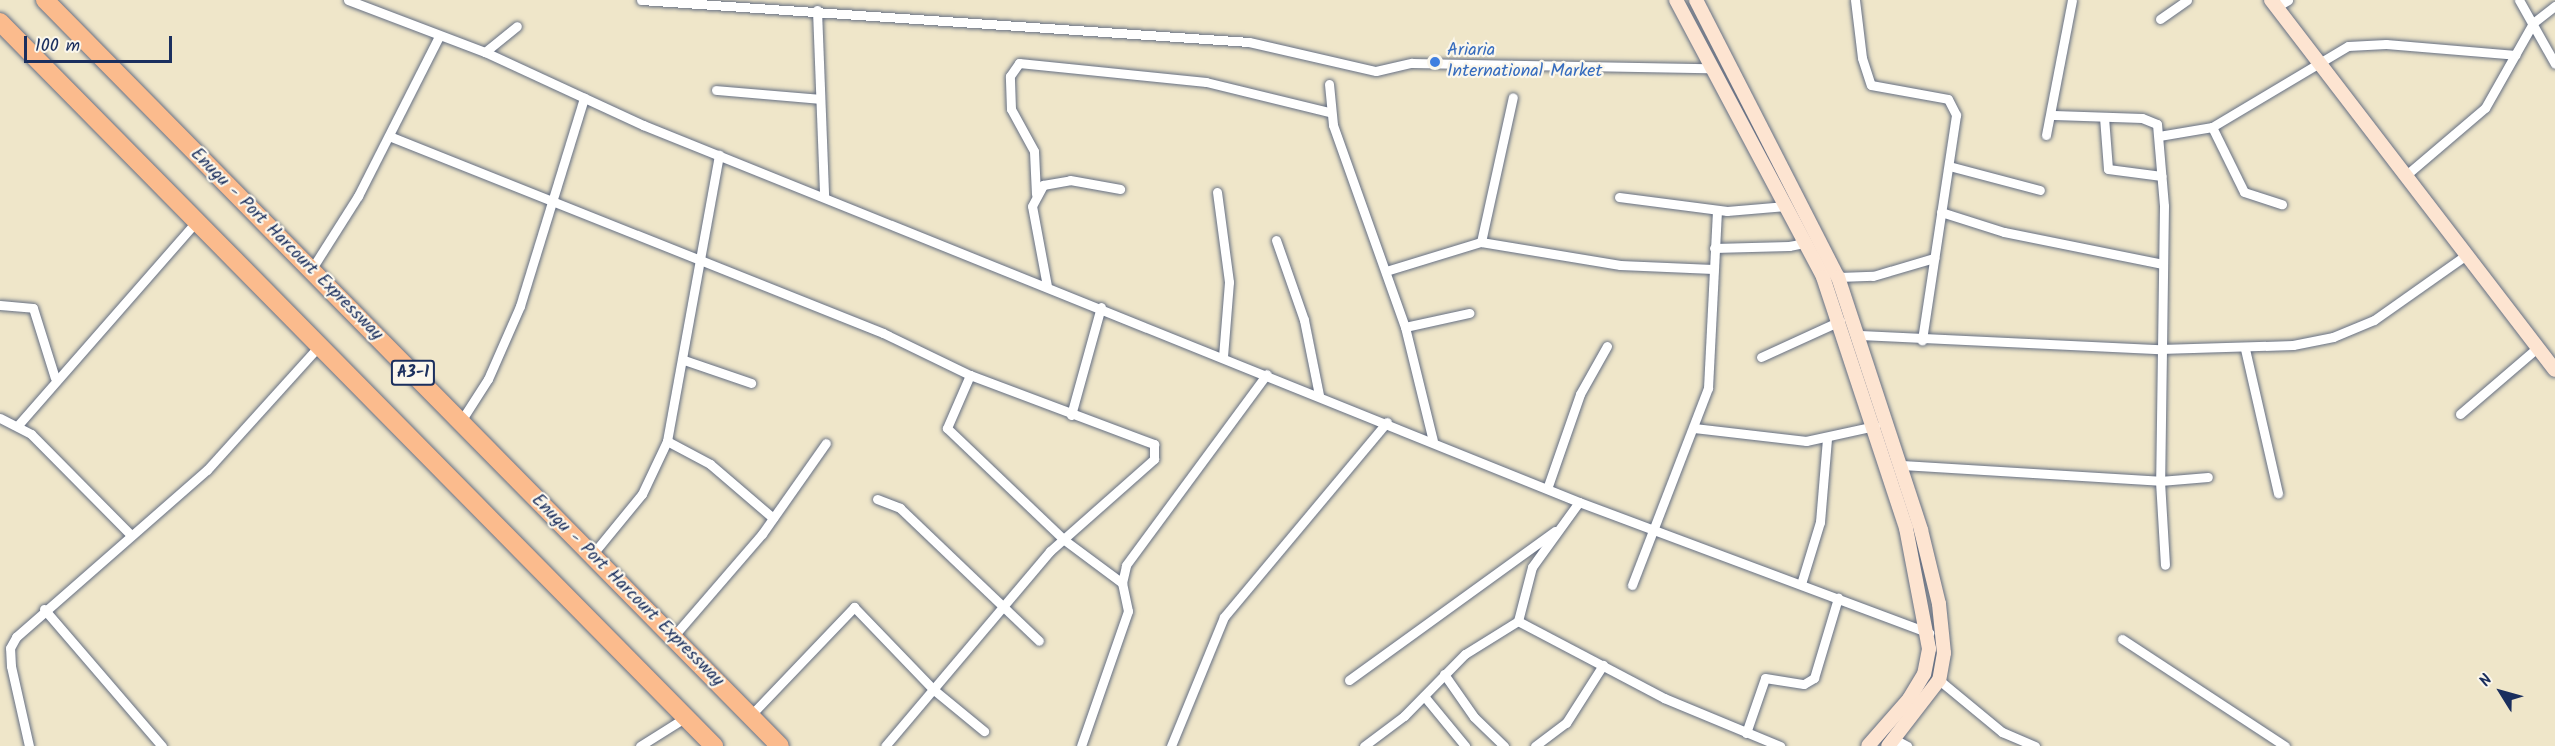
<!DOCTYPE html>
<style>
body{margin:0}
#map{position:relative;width:2555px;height:746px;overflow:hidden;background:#efe6c9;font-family:Kalam,sans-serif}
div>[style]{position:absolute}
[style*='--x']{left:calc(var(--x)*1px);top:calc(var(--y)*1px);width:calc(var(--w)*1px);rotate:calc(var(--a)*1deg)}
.roads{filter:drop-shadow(0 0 2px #656f83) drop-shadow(0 0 2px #656f83)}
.street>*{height:9px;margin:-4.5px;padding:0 4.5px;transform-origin:4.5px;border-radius:4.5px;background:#fff}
.secondary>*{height:14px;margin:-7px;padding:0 7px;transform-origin:7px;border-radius:7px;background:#fde4d1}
.highway>*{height:18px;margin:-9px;padding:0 9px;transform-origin:9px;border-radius:9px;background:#fbbb8d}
.dots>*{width:16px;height:16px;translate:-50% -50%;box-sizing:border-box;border:3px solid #fbf7ec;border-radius:50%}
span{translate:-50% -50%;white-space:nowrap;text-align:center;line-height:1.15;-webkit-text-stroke:4.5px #fbf7ec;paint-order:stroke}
.shield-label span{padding:2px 4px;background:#fbf7ec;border:2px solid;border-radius:4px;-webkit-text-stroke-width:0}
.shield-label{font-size:16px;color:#1b2f5e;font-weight:700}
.shop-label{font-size:18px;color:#366cbe}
.left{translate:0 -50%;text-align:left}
.street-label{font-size:18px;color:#1b2f5e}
.north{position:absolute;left:2471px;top:662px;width:60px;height:60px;-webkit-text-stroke:4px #fbf7ec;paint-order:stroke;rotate:307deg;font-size:16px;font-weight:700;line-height:24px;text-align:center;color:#1b2f5e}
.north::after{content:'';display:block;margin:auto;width:21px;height:27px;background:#1b2f5e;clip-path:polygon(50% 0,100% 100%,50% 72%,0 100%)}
.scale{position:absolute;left:24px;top:36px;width:148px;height:27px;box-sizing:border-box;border:3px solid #1b2f5e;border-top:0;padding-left:8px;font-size:18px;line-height:21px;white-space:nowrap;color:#1b2f5e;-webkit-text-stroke:4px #fbf7ec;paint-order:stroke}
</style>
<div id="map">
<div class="roads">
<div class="street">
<div style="--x:348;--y:0;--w:147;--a:20.8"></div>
<div style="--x:485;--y:52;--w:41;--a:-39.1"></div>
<div style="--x:641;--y:0;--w:609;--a:3.95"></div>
<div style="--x:1249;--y:42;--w:130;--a:12.9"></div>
<div style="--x:1376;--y:71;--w:37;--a:-13"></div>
<div style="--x:1412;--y:63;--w:296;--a:1"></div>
<div style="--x:1855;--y:0;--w:58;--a:83.1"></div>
<div style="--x:1862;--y:58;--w:28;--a:72"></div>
<div style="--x:1871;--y:85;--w:78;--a:10.3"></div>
<div style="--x:1948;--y:99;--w:18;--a:63"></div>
<div style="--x:1956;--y:115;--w:228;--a:98.6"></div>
<div style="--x:2519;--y:0;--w:73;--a:60.6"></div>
<div style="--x:2276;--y:7;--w:14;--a:-30"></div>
<div style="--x:817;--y:10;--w:186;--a:87.8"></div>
<div style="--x:2160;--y:19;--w:33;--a:-35"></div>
<div style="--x:485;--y:52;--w:174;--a:24.8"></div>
<div style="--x:643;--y:125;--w:1009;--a:21.94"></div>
<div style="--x:1579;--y:502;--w:374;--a:20.5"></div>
<div style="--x:1329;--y:84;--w:41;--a:84.4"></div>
<div style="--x:1333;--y:125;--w:214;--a:70.4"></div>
<div style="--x:1405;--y:327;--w:117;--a:76.2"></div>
<div style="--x:716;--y:90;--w:104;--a:4.9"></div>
<div style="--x:2054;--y:115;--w:88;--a:2"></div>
<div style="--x:2142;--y:118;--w:16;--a:22"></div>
<div style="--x:2157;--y:124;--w:82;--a:85.1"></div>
<div style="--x:2164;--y:206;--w:275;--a:90.8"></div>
<div style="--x:2160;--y:481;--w:84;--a:86.6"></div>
<div style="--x:2104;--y:117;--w:52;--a:85.6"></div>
<div style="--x:2108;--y:169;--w:54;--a:7.4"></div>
<div style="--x:2212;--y:127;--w:72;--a:63.8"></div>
<div style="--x:2244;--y:192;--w:40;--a:18"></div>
<div style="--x:2046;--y:135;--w:137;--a:-79.1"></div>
<div style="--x:389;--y:136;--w:532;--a:21.74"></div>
<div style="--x:883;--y:333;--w:97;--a:25.8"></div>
<div style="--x:970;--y:375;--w:197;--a:20.6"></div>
<div style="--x:1154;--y:444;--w:15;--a:90"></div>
<div style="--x:1154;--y:459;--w:139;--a:138.5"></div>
<div style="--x:1050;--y:551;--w:255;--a:130.2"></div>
<div style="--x:2159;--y:136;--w:54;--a:-9.6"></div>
<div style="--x:2212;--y:127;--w:158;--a:-30.8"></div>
<div style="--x:2348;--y:46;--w:38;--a:-3"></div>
<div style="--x:2386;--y:44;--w:130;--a:4.8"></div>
<div style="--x:1949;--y:166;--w:94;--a:14.8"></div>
<div style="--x:2405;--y:176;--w:105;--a:-40.4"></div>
<div style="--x:2485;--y:108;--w:98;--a:-60.5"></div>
<div style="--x:2533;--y:23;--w:28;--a:-38"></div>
<div style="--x:1217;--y:192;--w:91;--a:82.4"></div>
<div style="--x:1229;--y:282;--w:74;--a:94.6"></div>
<div style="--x:1036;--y:194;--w:43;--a:-92.7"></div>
<div style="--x:1034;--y:151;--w:48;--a:-118.7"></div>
<div style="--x:1011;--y:109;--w:33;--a:-92"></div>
<div style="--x:1010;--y:76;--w:16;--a:-55"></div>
<div style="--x:1019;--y:63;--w:188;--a:5.8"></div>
<div style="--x:1206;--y:82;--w:127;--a:13.7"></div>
<div style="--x:1619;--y:197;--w:109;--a:7.4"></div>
<div style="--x:1727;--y:211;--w:59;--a:-4.8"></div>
<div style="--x:1941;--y:212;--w:66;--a:17.6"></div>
<div style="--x:2004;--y:232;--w:162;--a:11.4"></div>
<div style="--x:1276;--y:240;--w:85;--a:70.7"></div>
<div style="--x:1304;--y:320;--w:76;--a:78.7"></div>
<div style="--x:1481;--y:242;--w:148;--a:-77.6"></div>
<div style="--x:1714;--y:248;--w:75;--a:-1.5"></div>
<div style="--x:1789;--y:246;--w:10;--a:-11"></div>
<div style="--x:1799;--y:244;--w:9;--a:-77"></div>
<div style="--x:311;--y:270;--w:88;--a:-57.6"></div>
<div style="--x:358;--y:196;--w:179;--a:-63.1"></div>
<div style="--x:1386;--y:271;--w:99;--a:-17"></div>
<div style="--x:1481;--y:242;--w:141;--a:9.4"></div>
<div style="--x:1620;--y:265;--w:93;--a:2.5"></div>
<div style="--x:1838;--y:277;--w:35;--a:-2"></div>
<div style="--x:1873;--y:276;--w:64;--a:-16.4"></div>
<div style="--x:1047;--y:286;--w:81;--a:-100.6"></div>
<div style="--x:1032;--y:206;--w:24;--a:-62"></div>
<div style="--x:1043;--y:185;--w:27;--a:-10"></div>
<div style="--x:1070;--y:180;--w:51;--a:10.2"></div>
<div style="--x:0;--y:305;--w:33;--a:5"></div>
<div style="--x:33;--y:308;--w:73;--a:72.6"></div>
<div style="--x:1405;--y:327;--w:66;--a:-12.3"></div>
<div style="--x:1860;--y:335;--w:300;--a:2.7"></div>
<div style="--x:2160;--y:349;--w:133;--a:-1.7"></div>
<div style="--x:2293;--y:345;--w:41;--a:-11.3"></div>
<div style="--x:2333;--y:337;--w:44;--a:-22.5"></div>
<div style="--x:2374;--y:320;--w:113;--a:-35.2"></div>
<div style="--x:2245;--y:349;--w:148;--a:77.1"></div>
<div style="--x:1761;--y:357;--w:87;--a:-24.5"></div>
<div style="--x:684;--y:360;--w:71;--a:18.9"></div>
<div style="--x:970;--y:375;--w:58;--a:113.5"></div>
<div style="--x:947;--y:428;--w:161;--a:43.7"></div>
<div style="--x:1063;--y:539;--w:74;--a:36.7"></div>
<div style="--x:2460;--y:414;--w:101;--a:-40.6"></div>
<div style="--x:1071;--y:415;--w:112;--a:-74.5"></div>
<div style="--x:0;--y:418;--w:35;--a:27"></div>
<div style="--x:31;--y:434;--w:141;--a:45.3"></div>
<div style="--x:461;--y:421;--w:50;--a:-57.3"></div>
<div style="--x:488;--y:379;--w:80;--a:-66.3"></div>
<div style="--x:520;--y:306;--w:218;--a:-72.9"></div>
<div style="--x:19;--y:424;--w:270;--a:-48.8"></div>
<div style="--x:1694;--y:428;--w:113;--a:6.6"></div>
<div style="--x:1806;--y:441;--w:71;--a:-12.3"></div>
<div style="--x:667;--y:441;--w:49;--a:28.1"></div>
<div style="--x:710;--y:464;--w:83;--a:40.6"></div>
<div style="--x:1902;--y:465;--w:258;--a:3.5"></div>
<div style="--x:2160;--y:481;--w:48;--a:-4.8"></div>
<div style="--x:1548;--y:486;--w:97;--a:-70.8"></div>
<div style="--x:1580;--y:394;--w:55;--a:-60.6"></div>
<div style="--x:877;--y:499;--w:25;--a:21"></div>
<div style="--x:900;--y:508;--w:192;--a:43.7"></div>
<div style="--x:592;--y:555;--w:79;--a:-50.7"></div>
<div style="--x:642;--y:494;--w:59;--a:-64.7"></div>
<div style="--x:667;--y:441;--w:291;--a:-79.7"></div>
<div style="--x:1801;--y:584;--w:65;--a:-73"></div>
<div style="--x:1820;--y:522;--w:84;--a:-85.2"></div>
<div style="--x:1632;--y:585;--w:211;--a:-68.9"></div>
<div style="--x:1708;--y:388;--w:178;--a:-87.1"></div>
<div style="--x:44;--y:609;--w:181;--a:49.3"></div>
<div style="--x:1518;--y:621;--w:56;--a:-75.5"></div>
<div style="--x:1532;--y:567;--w:80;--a:-54.1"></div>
<div style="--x:673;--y:637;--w:136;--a:-49.2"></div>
<div style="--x:762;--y:534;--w:111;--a:-54.9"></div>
<div style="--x:2122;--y:639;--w:195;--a:33.3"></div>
<div style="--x:1444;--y:674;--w:52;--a:55.1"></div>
<div style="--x:1474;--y:717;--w:42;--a:44"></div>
<div style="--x:1349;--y:680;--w:254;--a:-35.9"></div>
<div style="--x:1939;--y:680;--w:82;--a:39.5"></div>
<div style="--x:2002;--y:732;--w:36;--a:23"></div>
<div style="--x:1424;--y:696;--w:65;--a:50.6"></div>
<div style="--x:750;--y:716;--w:151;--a:-46.3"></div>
<div style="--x:854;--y:607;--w:115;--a:46.1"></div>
<div style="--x:934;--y:690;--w:65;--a:39.4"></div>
<div style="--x:1746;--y:733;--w:58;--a:-70.9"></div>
<div style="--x:1765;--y:678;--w:39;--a:9"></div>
<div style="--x:1804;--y:684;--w:12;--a:-31"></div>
<div style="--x:1814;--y:678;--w:84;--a:-73.3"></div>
<div style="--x:1894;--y:739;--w:15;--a:28"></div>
<div style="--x:29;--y:746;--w:82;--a:-102.7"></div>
<div style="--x:11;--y:666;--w:18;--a:-93"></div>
<div style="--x:10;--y:648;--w:13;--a:-61"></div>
<div style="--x:16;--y:637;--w:254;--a:-41.2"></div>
<div style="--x:207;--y:470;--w:169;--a:-47.9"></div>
<div style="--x:640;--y:746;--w:54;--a:-32.2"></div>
<div style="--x:1081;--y:746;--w:143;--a:-70.8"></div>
<div style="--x:1128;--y:611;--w:29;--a:-102"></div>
<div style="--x:1122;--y:583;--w:18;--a:-77"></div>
<div style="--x:1126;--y:565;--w:237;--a:-53.6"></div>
<div style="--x:1171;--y:746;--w:139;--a:-67.7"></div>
<div style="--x:1224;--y:617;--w:254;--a:-50.1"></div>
<div style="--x:1364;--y:746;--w:50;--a:-36.9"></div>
<div style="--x:1404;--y:716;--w:87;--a:-45.5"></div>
<div style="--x:1465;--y:654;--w:62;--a:-31.9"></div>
<div style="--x:1518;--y:621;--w:165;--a:27.8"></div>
<div style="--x:1664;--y:698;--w:126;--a:22.5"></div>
<div style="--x:1535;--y:746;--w:39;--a:-37"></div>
<div style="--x:1566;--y:723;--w:69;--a:-57.5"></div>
</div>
<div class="secondary">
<div style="--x:1676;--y:0;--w:314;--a:62"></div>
<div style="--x:1823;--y:277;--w:264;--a:71.7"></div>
<div style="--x:1906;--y:528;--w:123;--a:79.2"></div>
<div style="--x:1929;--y:649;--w:25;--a:101"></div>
<div style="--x:1924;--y:674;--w:29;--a:121"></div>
<div style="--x:1909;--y:699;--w:62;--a:131.1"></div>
<div style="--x:1696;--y:0;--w:311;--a:62.9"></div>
<div style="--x:1838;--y:277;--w:266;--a:71.8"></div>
<div style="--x:1921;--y:530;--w:76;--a:76.3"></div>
<div style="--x:1939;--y:604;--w:49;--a:84.2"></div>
<div style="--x:1944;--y:653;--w:27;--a:100"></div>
<div style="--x:1939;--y:680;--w:83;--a:127.7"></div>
<div style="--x:2271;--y:0;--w:466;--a:52.5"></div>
</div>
<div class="highway">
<div style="--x:45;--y:0;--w:1047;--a:45.43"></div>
<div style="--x:0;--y:22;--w:1017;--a:45.4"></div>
</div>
</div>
<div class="dots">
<div style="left:1435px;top:62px;background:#3f7fe0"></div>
</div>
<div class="shield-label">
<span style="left:413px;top:373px">A3-1</span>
</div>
<div class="shop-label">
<span class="left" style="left:1447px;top:62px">Ariaria<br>International Market</span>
</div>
<div class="street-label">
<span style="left:286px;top:245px;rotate:45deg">Enugu - Port Harcourt Expressway</span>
<span style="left:627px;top:591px;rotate:45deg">Enugu - Port Harcourt Expressway</span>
</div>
<div class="north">N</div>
<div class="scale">100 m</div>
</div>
